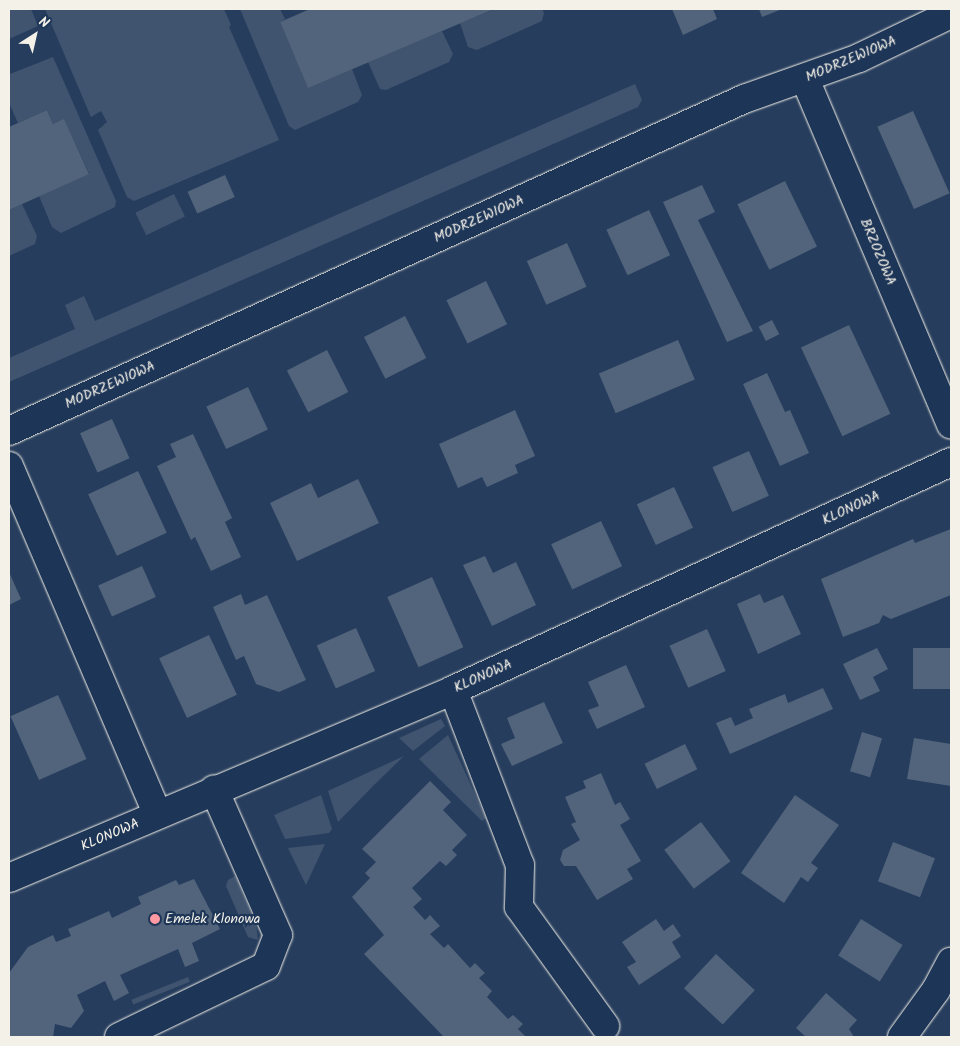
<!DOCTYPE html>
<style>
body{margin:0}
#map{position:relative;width:960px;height:1046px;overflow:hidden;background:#263d5d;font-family:Kalam,sans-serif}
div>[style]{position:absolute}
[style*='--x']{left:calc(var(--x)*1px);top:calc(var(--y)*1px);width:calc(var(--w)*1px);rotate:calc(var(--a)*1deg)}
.green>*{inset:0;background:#40546f;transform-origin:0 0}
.building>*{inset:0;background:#52647b;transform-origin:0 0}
.roads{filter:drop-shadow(0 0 1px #f4f1e8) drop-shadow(0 0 1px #f4f1e8)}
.street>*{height:28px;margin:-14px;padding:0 14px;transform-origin:14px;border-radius:14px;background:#1d3557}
.dots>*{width:14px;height:14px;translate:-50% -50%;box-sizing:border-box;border:2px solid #1d3557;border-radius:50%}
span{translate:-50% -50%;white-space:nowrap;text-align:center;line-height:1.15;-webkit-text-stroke:4.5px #1d3557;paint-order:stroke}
.street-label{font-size:14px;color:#f4f1e8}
.poi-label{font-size:14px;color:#f4f1e8}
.left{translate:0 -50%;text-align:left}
.frame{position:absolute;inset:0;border:10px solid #f4f1e8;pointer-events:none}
.north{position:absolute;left:10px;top:10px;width:50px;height:50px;-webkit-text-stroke:4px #1d3557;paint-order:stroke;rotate:35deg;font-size:14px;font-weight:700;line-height:20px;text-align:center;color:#f4f1e8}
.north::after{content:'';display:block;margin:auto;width:18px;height:22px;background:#f4f1e8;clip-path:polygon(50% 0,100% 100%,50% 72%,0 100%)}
</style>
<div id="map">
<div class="green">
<div style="clip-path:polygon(9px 9px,31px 9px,38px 26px,9px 39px)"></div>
<div style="clip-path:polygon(45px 9px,224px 9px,231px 25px,229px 27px,279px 140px,134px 201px,127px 197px,98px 130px,107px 122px,101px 111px,91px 117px)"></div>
<div style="clip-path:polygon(240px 9px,280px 9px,285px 19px,280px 22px,308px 87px,352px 69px,362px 95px,358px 102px,295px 130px,289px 126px)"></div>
<div style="clip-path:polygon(495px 9px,542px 9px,544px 13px,542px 21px,477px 50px,468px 47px,460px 23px)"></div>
<div style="clip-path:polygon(442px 31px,453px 54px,449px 62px,386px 90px,380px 89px,368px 62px)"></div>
<div style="clip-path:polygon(53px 57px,116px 201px,115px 207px,61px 233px,52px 227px,39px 196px,89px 173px,64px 120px,53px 124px,47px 110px,18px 123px,9px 103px,10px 74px)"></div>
<div style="clip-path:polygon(635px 84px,642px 100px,638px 107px,9px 382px,9px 358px,75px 329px,65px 305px,84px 296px,95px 321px)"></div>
<div style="left:174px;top:194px;width:25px;height:43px;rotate:64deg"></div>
<div style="clip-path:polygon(22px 204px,37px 236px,35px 244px,9px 256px,9px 210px)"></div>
<div style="clip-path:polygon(441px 719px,445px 726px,413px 751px,399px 738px)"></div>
<div style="clip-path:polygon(448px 735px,486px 818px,482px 821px,419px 759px)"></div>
<div style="clip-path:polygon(404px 756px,374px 785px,338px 822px,328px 791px)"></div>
<div style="clip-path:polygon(321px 795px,332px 829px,329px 833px,285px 839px,274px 815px)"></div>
<div style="clip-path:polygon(325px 844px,306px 885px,288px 848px)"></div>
<div style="clip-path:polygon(235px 876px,256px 924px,258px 940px,248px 937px,226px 886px,228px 880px)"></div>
<div style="left:188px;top:977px;width:5px;height:61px;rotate:68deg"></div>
</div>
<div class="building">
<div style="clip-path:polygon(310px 9px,494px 9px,308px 88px,280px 22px)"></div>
<div style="clip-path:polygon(672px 9px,713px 9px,717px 19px,683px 35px)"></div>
<div style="clip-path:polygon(759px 9px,782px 9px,762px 17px)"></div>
<div style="clip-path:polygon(47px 110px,53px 124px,64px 119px,89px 174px,9px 210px,9px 127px)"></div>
<div style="left:913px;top:111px;width:90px;height:39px;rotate:66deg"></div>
<div style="left:225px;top:175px;width:24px;height:41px;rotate:66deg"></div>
<div style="left:785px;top:181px;width:73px;height:53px;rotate:64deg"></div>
<div style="clip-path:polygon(702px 185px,715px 212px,698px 220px,753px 331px,727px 342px,663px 202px)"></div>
<div style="left:649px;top:210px;width:50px;height:47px;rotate:65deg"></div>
<div style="left:567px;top:243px;width:48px;height:44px;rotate:66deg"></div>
<div style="left:486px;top:281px;width:48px;height:44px;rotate:64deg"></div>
<div style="left:405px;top:316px;width:47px;height:46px;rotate:63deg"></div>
<div style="left:772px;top:320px;width:16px;height:15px;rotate:63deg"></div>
<div style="left:849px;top:325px;width:98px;height:53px;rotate:65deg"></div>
<div style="left:678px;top:340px;width:43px;height:86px;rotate:67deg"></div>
<div style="left:327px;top:350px;width:47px;height:45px;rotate:63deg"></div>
<div style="clip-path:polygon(767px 373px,785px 412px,790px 410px,809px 453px,780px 466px,743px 384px)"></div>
<div style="left:248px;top:387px;width:47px;height:46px;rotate:65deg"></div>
<div style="clip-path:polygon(515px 410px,535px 456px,515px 465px,518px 473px,487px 487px,482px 477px,458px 488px,439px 444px)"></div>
<div style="left:112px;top:419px;width:43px;height:35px;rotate:66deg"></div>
<div style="clip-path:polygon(193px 434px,232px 518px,225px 522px,241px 557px,211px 571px,195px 537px,191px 540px,157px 466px,176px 457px,170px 444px)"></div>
<div style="left:749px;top:451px;width:49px;height:40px;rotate:66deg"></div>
<div style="left:138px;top:471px;width:68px;height:55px;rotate:65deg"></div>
<div style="clip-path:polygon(358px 479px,379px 523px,297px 561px,270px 503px,311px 483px,318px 498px)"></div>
<div style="left:674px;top:487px;width:45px;height:41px;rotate:65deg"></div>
<div style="left:601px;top:521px;width:50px;height:55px;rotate:65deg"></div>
<div style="clip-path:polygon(951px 529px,951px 595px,891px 619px,883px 615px,879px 623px,843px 637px,821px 579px,913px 539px,915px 543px)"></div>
<div style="clip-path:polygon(485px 556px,493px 573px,516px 562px,536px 605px,492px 626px,463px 565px)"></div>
<div style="left:142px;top:566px;width:34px;height:48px;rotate:66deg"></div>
<div style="clip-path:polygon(9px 572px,21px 599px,9px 605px)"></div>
<div style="left:432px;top:577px;width:77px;height:49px;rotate:66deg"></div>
<div style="clip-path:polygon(241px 594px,245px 605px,267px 595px,306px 680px,279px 692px,256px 684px,244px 656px,236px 660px,213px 607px)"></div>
<div style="clip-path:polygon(760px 594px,764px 603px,783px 595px,801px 634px,758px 654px,737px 604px)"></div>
<div style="left:356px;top:628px;width:47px;height:43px;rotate:66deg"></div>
<div style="left:707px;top:629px;width:46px;height:41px;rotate:66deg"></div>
<div style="left:209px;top:635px;width:66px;height:55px;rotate:65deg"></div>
<div style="clip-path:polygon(877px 648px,888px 669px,873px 677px,880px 691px,860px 700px,843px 664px)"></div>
<div style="left:951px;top:648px;width:41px;height:38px;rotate:90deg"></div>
<div style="clip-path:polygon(626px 665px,645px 707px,597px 729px,588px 710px,599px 706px,588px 682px)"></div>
<div style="clip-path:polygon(823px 688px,833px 709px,730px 754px,716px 723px,731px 717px,735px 726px,753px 718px,749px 709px,785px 694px,788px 703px)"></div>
<div style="left:58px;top:695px;width:70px;height:52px;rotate:66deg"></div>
<div style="clip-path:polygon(544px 702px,563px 743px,512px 766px,501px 744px,515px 738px,507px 718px)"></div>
<div style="left:862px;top:732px;width:21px;height:41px;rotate:17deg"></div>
<div style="clip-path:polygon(914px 738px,951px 744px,951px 786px,907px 779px)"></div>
<div style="left:685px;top:744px;width:28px;height:45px;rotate:64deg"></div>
<div style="clip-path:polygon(601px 773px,615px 805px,620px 802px,630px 819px,620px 825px,641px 861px,627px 869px,633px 879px,597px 900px,576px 866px,564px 866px,560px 860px,563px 850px,580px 840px,571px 824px,576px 822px,565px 797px,586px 788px,583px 781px)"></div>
<div style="clip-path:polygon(430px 781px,451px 802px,443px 810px,467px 835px,452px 850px,457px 855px,446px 866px,440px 861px,412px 888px,422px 899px,413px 907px,425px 920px,430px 915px,440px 926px,430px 934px,444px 948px,448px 944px,470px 968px,475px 963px,485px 973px,479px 978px,492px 991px,487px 997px,508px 1019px,513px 1015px,523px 1024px,518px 1029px,526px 1037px,444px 1037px,364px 954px,384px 935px,352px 897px,370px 878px,365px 873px,376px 862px,362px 849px)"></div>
<div style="clip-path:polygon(795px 795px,839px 825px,811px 863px,818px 868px,808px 882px,801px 877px,784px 903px,741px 873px)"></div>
<div style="left:701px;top:822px;width:49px;height:46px;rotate:53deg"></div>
<div style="left:893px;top:842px;width:45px;height:42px;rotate:21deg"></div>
<div style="clip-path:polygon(194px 879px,220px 929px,192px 943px,199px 961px,185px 967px,178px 949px,120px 975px,129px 993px,114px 1001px,105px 981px,77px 995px,84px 1011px,71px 1028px,55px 1024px,53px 1037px,9px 1037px,9px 973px,28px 947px,53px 935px,56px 942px,71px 936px,68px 929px,109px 911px,112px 918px,141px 904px,138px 897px,176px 880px,179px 885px)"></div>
<div style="clip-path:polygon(656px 919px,664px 931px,673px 924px,681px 936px,672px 942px,681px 957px,639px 985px,627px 967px,636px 962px,622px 942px)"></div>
<div style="left:861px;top:919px;width:49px;height:43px;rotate:32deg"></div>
<div style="left:716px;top:954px;width:53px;height:47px;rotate:43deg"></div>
<div style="clip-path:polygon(826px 993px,857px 1020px,849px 1029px,854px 1037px,806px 1037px,796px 1028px)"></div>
</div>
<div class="roads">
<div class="street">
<div style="--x:805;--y:79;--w:375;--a:67.1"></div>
<div style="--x:9;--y:431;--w:807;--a:-24.31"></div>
<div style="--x:744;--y:99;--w:122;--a:-19.6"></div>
<div style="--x:859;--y:58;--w:102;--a:-25.6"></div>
<div style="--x:9;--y:466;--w:379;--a:66.9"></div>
<div style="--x:453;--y:690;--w:187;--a:69.1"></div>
<div style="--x:520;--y:865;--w:42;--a:91.4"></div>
<div style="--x:519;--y:907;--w:147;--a:54.1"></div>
<div style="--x:9;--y:878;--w:482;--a:-22.9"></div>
<div style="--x:453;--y:690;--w:548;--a:-24.6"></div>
<div style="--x:119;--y:1037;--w:163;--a:-25.8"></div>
<div style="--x:266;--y:966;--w:33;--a:-69"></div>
<div style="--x:278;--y:935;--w:159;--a:-113.7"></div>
<div style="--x:902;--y:1037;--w:58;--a:-54.1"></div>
<div style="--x:936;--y:990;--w:32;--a:-62"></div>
</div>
</div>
<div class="dots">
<div style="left:155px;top:919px;background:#ff9aa2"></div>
</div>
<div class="street-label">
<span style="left:851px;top:59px;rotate:-23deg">MODRZEWIOWA</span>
<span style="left:479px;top:219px;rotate:-24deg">MODRZEWIOWA</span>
<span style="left:878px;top:252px;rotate:67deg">BRZOZOWA</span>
<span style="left:110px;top:385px;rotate:-24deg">MODRZEWIOWA</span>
<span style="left:851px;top:508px;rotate:-25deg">KLONOWA</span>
<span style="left:483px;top:676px;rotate:-24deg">KLONOWA</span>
<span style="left:110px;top:835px;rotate:-23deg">KLONOWA</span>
</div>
<div class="poi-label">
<span class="left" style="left:165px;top:919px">Emelek Klonowa</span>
</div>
<div class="frame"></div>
<div class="north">N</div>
</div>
